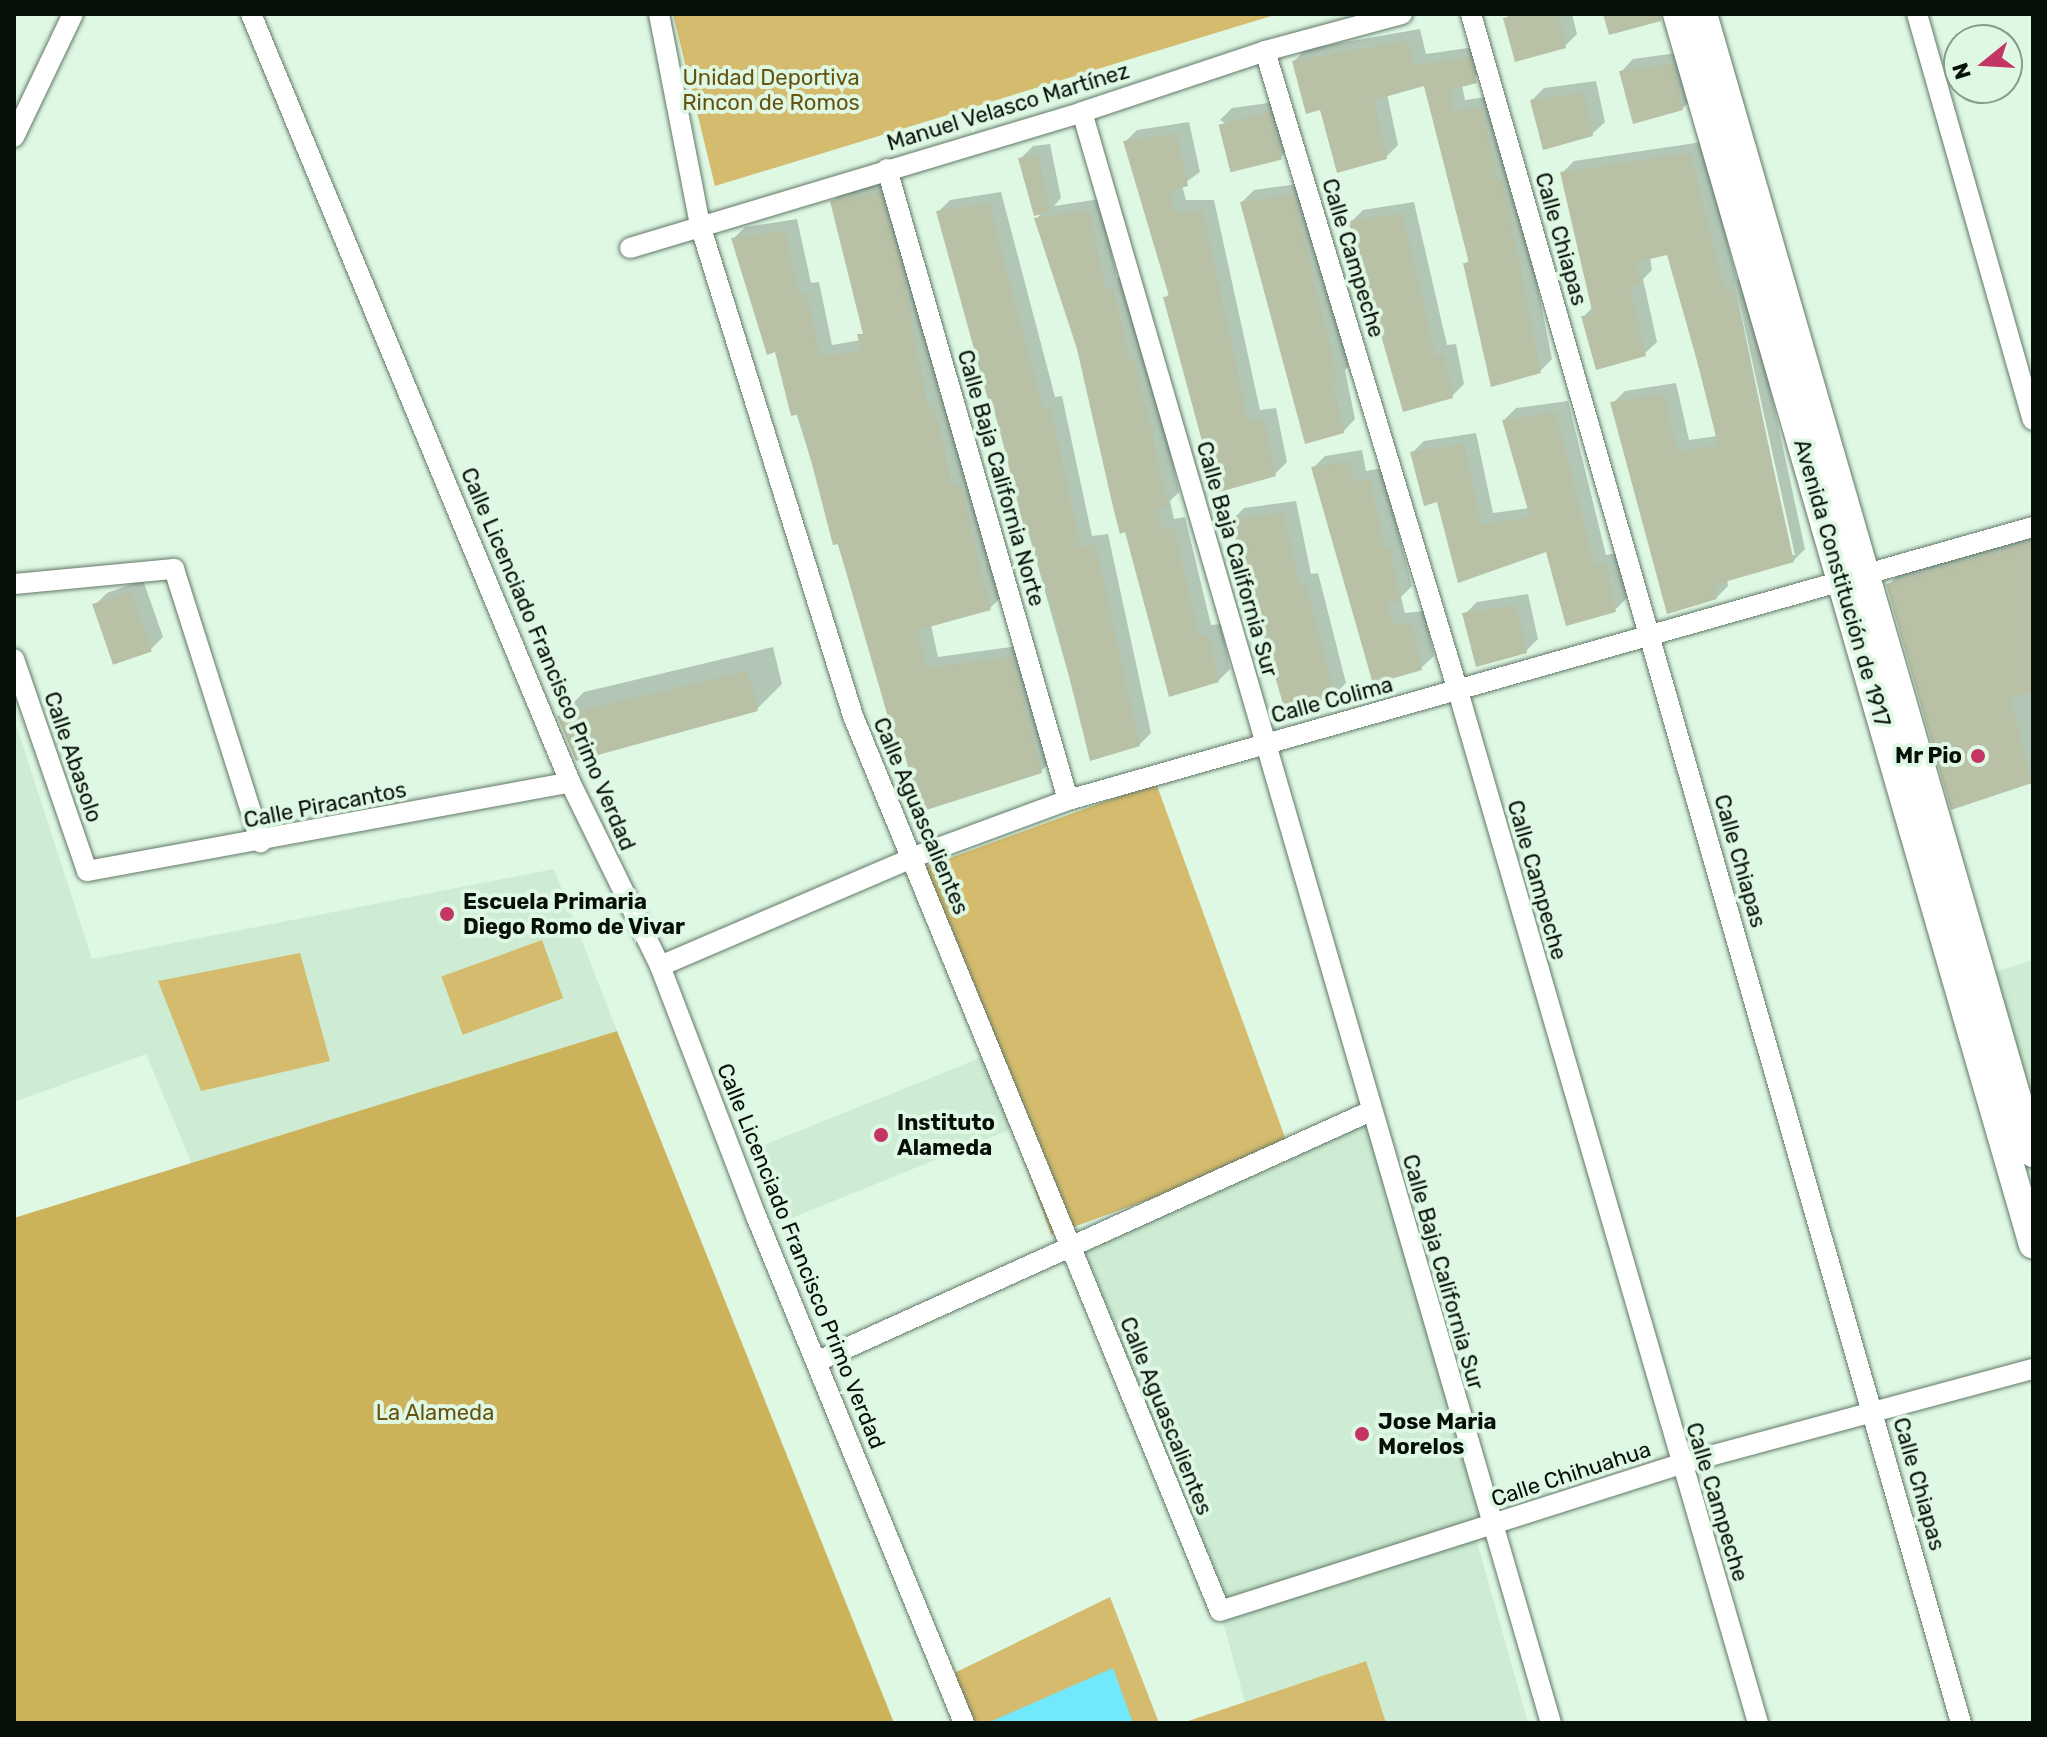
<!DOCTYPE html>
<meta charset="utf-8">
<style>
body{margin:0}
#map{position:relative;width:2047px;height:1737px;overflow:hidden;background:#dff8e4;font-family:Rubik,sans-serif}
div>[style]{position:absolute}
[style*='--x']{left:calc(var(--x)*1px);top:calc(var(--y)*1px);width:calc(var(--w)*1px);rotate:calc(var(--a)*1deg)}
.built>*{inset:0;background:#cdecd3;transform-origin:0 0}
.green>*{inset:0;background:#d4bb6d;transform-origin:0 0}
.forest>*{inset:0;background:#cdb25c}
.water>*{inset:0;background:#71e8fc}
.shadow>*{inset:0;background:#0003}
.building>*{inset:0;background:#b8c0a6;transform-origin:0 0}
.roads{filter:drop-shadow(0 0 2px #627867) drop-shadow(0 0 2px #627867)}
.street>*{height:20px;margin:-10px;padding:0 10px;transform-origin:10px;border-radius:10px;background:#fff}
.secondary>*{height:28px;margin:-14px;padding:0 14px;transform-origin:14px;border-radius:14px;background:#fff}
.dots>*{width:22px;height:22px;translate:-50% -50%;box-sizing:border-box;border:4px solid #dff8e4;border-radius:50%}
span{translate:-50% -50%;white-space:nowrap;text-align:center;line-height:1.15;-webkit-text-stroke:8px #dff8e4;paint-order:stroke}
.park-label{font-size:22px;color:#665311}
.street-label{font-size:22px;color:#070f09}
.poi-label{font-size:22px;color:#070f09;font-weight:700}
.right{translate:-100% -50%;text-align:right}
.left{translate:0 -50%;text-align:left}
.frame{position:absolute;inset:0;border:16px solid #070f09;pointer-events:none}
.north{position:absolute;left:1943px;top:24px;width:80px;height:80px;box-sizing:border-box;background:#dff8e4;border:2px solid #899b8c;border-radius:50%;rotate:252deg;font-size:22px;font-weight:700;line-height:32px;text-align:center;color:#070f09}
.north::after{content:'';display:block;margin:auto;width:28px;height:36px;background:#c23565;clip-path:polygon(50% 0,100% 100%,50% 72%,0 100%)}
</style>
<div id="map">
<div class="built">
<div style="clip-path:polygon(14px 718px,92px 959px,554px 869px,617px 1031px,192px 1164px,146px 1054px,14px 1102px)"></div>
<div style="clip-path:polygon(2033px 960px,2033px 1121px,1992px 973px)"></div>
<div style="left:992px;top:1053px;width:78px;height:265px;rotate:68deg"></div>
<div style="clip-path:polygon(1371px 1111px,1492px 1525px,1474px 1531px,1528px 1723px,1386px 1723px,1365px 1661px,1245px 1702px,1220px 1611px,1070px 1247px)"></div>
</div>
<div class="green">
<div style="clip-path:polygon(673px 14px,1278px 14px,715px 186px)"></div>
<div style="left:1156px;top:783px;width:389px;height:253px;rotate:70deg"></div>
<div style="left:542px;top:940px;width:62px;height:107px;rotate:70deg"></div>
<div style="clip-path:polygon(300px 953px,330px 1061px,201px 1091px,158px 981px)"></div>
<div style="clip-path:polygon(1110px 1597px,1159px 1723px,964px 1723px,944px 1678px)"></div>
<div style="clip-path:polygon(1366px 1661px,1386px 1723px,1182px 1723px,1245px 1702px)"></div>
</div>
<div class="forest">
<div style="clip-path:polygon(617px 1031px,894px 1723px,14px 1723px,14px 1218px)"></div>
</div>
<div class="water">
<div style="clip-path:polygon(1113px 1668px,1133px 1723px,992px 1721px)"></div>
</div>
<div class="shadow">
<div style="clip-path:polygon(1510px 14px,1572px 14px,1577px 34px,1565px 46px,1506px 18px)"></div>
<div style="clip-path:polygon(1420px 29px,1426px 54px,1482px 46px,1488px 69px,1462px 85px,1465px 100px,1494px 96px,1514px 169px,1552px 359px,1540px 371px,1465px 264px,1470px 259px,1425px 83px,1387px 94px,1398px 145px,1386px 157px,1322px 108px,1294px 61px,1306px 49px)"></div>
<div style="clip-path:polygon(1684px 52px,1694px 96px,1682px 109px,1621px 72px,1633px 59px)"></div>
<div style="clip-path:polygon(1596px 81px,1605px 122px,1592px 134px,1532px 100px,1544px 88px)"></div>
<div style="clip-path:polygon(1282px 101px,1293px 145px,1280px 158px,1220px 120px,1232px 108px)"></div>
<div style="clip-path:polygon(1189px 122px,1200px 172px,1182px 185px,1186px 200px,1214px 200px,1260px 410px,1276px 408px,1287px 462px,1275px 474px,1165px 298px,1170px 293px,1125px 142px,1137px 130px)"></div>
<div style="clip-path:polygon(evenodd,1702px 142px,1737px 280px,1746px 278px,1805px 549px,1793px 561px,1727px 579px,1728px 586px,1716px 598px,1613px 403px,1625px 391px,1676px 383px,1689px 440px,1717px 436px,1668px 252px,1650px 257px,1652px 270px,1643px 279px,1657px 342px,1644px 354px,1583px 317px,1593px 307px,1562px 173px,1574px 161px,1702px 142px,1734px 279px,1795px 555px,1791px 555px,1734px 279px)"></div>
<div style="clip-path:polygon(1050px 144px,1061px 198px,1054px 206px,1100px 199px,1117px 278px,1126px 277px,1147px 347px,1179px 492px,1170px 501px,1174px 519px,1185px 517px,1211px 625px,1221px 624px,1230px 669px,1218px 681px,1171px 694px,1079px 348px,1037px 218px,1043px 212px,1021px 158px,1033px 146px)"></div>
<div style="clip-path:polygon(892px 181px,913px 254px,940px 396px,947px 395px,964px 475px,973px 474px,1002px 596px,990px 608px,931px 625px,938px 657px,1025px 645px,1053px 759px,1041px 771px,922px 809px,776px 350px,733px 239px,745px 227px,797px 219px,811px 283px,819px 282px,832px 345px,861px 340px,865px 330px,832px 202px,844px 190px)"></div>
<div style="clip-path:polygon(1305px 183px,1349px 366px,1345px 370px,1355px 419px,1343px 432px,1242px 202px,1254px 190px)"></div>
<div style="clip-path:polygon(1001px 192px,1055px 397px,1062px 396px,1092px 536px,1108px 534px,1151px 733px,1139px 745px,1092px 758px,938px 212px,950px 200px)"></div>
<div style="clip-path:polygon(1414px 202px,1447px 345px,1456px 344px,1464px 384px,1452px 396px,1351px 222px,1363px 210px)"></div>
<div style="clip-path:polygon(1568px 401px,1606px 555px,1617px 553px,1627px 598px,1615px 610px,1547px 549px,1460px 581px,1438px 500px,1412px 453px,1424px 441px,1476px 433px,1493px 513px,1529px 508px,1504px 420px,1516px 408px)"></div>
<div style="clip-path:polygon(1362px 450px,1366px 471px,1382px 468px,1412px 586px,1401px 597px,1405px 613px,1424px 611px,1434px 656px,1421px 668px,1374px 681px,1313px 468px,1325px 456px)"></div>
<div style="clip-path:polygon(1296px 501px,1311px 574px,1318px 573px,1346px 683px,1334px 695px,1232px 520px,1244px 508px)"></div>
<div style="clip-path:polygon(2033px 526px,2033px 779px,2031px 781px,1888px 585px,1912px 561px)"></div>
<div style="clip-path:polygon(143px 580px,163px 637px,151px 649px,95px 605px,107px 593px)"></div>
<div style="clip-path:polygon(1528px 594px,1538px 639px,1526px 651px,1465px 614px,1477px 602px)"></div>
<div style="clip-path:polygon(773px 647px,782px 684px,757px 709px,559px 717px,584px 692px)"></div>
</div>
<div class="building">
<div style="clip-path:polygon(1527px 14px,1558px 14px,1566px 48px,1515px 62px,1503px 18px)"></div>
<div style="clip-path:polygon(1603px 14px,1660px 14px,1661px 21px,1609px 35px)"></div>
<div style="clip-path:polygon(1408px 40px,1414px 65px,1470px 57px,1477px 83px,1449px 90px,1454px 111px,1482px 107px,1498px 180px,1503px 180px,1541px 373px,1491px 387px,1463px 263px,1469px 263px,1424px 86px,1374px 100px,1387px 159px,1337px 173px,1320px 110px,1306px 114px,1292px 61px)"></div>
<div style="clip-path:polygon(1673px 63px,1683px 110px,1633px 124px,1619px 71px)"></div>
<div style="clip-path:polygon(1584px 92px,1593px 136px,1543px 150px,1530px 100px)"></div>
<div style="left:1270px;top:112px;width:49px;height:53px;rotate:76deg"></div>
<div style="clip-path:polygon(1177px 133px,1188px 186px,1170px 191px,1174px 212px,1203px 211px,1248px 421px,1264px 419px,1276px 476px,1216px 493px,1163px 297px,1169px 296px,1123px 141px)"></div>
<div style="clip-path:polygon(1690px 153px,1725px 291px,1734px 289px,1794px 562px,1714px 585px,1717px 599px,1667px 614px,1610px 402px,1665px 394px,1677px 451px,1718px 445px,1698px 364px,1667px 255px,1637px 262px,1641px 284px,1630px 287px,1646px 356px,1596px 370px,1581px 316px,1593px 315px,1560px 172px)"></div>
<div style="clip-path:polygon(1038px 155px,1050px 212px,1034px 216px,1018px 158px)"></div>
<div style="clip-path:polygon(880px 192px,902px 267px,928px 407px,935px 406px,952px 486px,961px 485px,991px 610px,918px 630px,926px 668px,1013px 656px,1042px 773px,920px 812px,902px 744px,896px 745px,838px 544px,833px 545px,799px 414px,791px 416px,775px 352px,767px 355px,731px 238px,785px 230px,799px 294px,807px 293px,820px 356px,861px 350px,857px 334px,863px 334px,830px 201px)"></div>
<div style="clip-path:polygon(1294px 194px,1338px 380px,1333px 381px,1344px 433px,1305px 444px,1240px 202px)"></div>
<div style="clip-path:polygon(989px 203px,1043px 409px,1050px 407px,1081px 547px,1096px 545px,1140px 746px,1090px 761px,1052px 607px,1029px 532px,1025px 533px,992px 398px,988px 400px,936px 211px)"></div>
<div style="clip-path:polygon(1089px 210px,1106px 289px,1114px 288px,1129px 359px,1135px 358px,1168px 506px,1158px 509px,1162px 530px,1174px 528px,1199px 636px,1209px 635px,1219px 682px,1169px 697px,1125px 532px,1120px 534px,1113px 507px,1077px 349px,1034px 218px)"></div>
<div style="clip-path:polygon(1402px 213px,1436px 356px,1444px 355px,1453px 398px,1403px 412px,1348px 221px)"></div>
<div style="clip-path:polygon(1556px 412px,1595px 566px,1606px 564px,1616px 612px,1566px 626px,1546px 552px,1458px 583px,1437px 502px,1424px 506px,1410px 452px,1464px 444px,1481px 524px,1530px 517px,1502px 420px)"></div>
<div style="clip-path:polygon(1350px 461px,1354px 482px,1370px 479px,1385px 549px,1390px 549px,1401px 600px,1388px 604px,1393px 624px,1412px 622px,1422px 670px,1373px 684px,1311px 467px)"></div>
<div style="clip-path:polygon(1284px 512px,1299px 585px,1306px 584px,1335px 697px,1285px 711px,1230px 520px)"></div>
<div style="clip-path:polygon(2033px 541px,2033px 692px,2011px 699px,2032px 783px,1951px 810px,1886px 584px)"></div>
<div style="left:131px;top:591px;width:64px;height:41px;rotate:71deg"></div>
<div style="clip-path:polygon(1516px 605px,1527px 653px,1476px 667px,1462px 613px)"></div>
<div style="clip-path:polygon(748px 671px,758px 711px,576px 761px,557px 716px)"></div>
</div>
<div class="roads">
<div class="street">
<div style="--x:251;--y:14;--w:832;--a:67.44"></div>
<div style="--x:570;--y:782;--w:205;--a:63.9"></div>
<div style="--x:660;--y:966;--w:268;--a:69"></div>
<div style="--x:756;--y:1216;--w:548;--a:67.69"></div>
<div style="--x:659;--y:14;--w:215;--a:79"></div>
<div style="--x:700;--y:225;--w:514;--a:72.69"></div>
<div style="--x:853;--y:716;--w:967;--a:67.7"></div>
<div style="--x:1220;--y:1611;--w:483;--a:-17.7"></div>
<div style="--x:1680;--y:1464;--w:366;--a:-15.1"></div>
<div style="--x:1471;--y:14;--w:1778;--a:74"></div>
<div style="--x:1917;--y:14;--w:422;--a:74.1"></div>
<div style="--x:1265;--y:51;--w:668;--a:73.22"></div>
<div style="--x:1458;--y:691;--w:1075;--a:73.79"></div>
<div style="--x:1082;--y:112;--w:1678;--a:73.77"></div>
<div style="--x:14;--y:137;--w:136;--a:-64.4"></div>
<div style="--x:887;--y:169;--w:656;--a:73.99"></div>
<div style="--x:630;--y:248;--w:472;--a:-16.7"></div>
<div style="--x:1082;--y:112;--w:193;--a:-18.4"></div>
<div style="--x:1265;--y:51;--w:142;--a:-15.1"></div>
<div style="--x:14;--y:584;--w:161;--a:-5.4"></div>
<div style="--x:174;--y:569;--w:287;--a:72.4"></div>
<div style="--x:14;--y:659;--w:224;--a:71"></div>
<div style="--x:87;--y:871;--w:491;--a:-10.4"></div>
<div style="--x:660;--y:966;--w:276;--a:-23.2"></div>
<div style="--x:914;--y:857;--w:164;--a:-20.3"></div>
<div style="--x:1068;--y:800;--w:1003;--a:-15.8"></div>
<div style="--x:818;--y:1361;--w:607;--a:-24.33"></div>
</div>
<div class="secondary">
<div style="--x:1677;--y:14;--w:1281;--a:73.87"></div>
<div style="--x:1703;--y:14;--w:1186;--a:73.84"></div>
</div>
</div>
<div class="dots">
<div style="left:1978px;top:756px;background:#c23565"></div>
<div style="left:447px;top:914px;background:#c23565"></div>
<div style="left:881px;top:1135px;background:#c23565"></div>
<div style="left:1362px;top:1434px;background:#c23565"></div>
</div>
<div class="park-label">
<span style="left:771px;top:90px">Unidad Deportiva<br>Rincon de Romos</span>
<span style="left:435px;top:1413px">La Alameda</span>
</div>
<div class="street-label">
<span style="left:1008px;top:107px;rotate:-17deg">Manuel Velasco Martínez</span>
<span style="left:1561px;top:239px;rotate:74deg">Calle Chiapas</span>
<span style="left:1353px;top:258px;rotate:73deg">Calle Campeche</span>
<span style="left:1001px;top:478px;rotate:74deg">Calle Baja California Norte</span>
<span style="left:1237px;top:559px;rotate:74deg">Calle Baja California Sur</span>
<span style="left:1842px;top:583px;rotate:74deg">Avenida Constitución de 1917</span>
<span style="left:548px;top:659px;rotate:67deg">Calle Licenciado Francisco Primo Verdad</span>
<span style="left:1332px;top:700px;rotate:-15deg">Calle Colima</span>
<span style="left:73px;top:757px;rotate:71deg">Calle Abasolo</span>
<span style="left:325px;top:805px;rotate:-11deg">Calle Piracantos</span>
<span style="left:921px;top:816px;rotate:67deg">Calle Aguascalientes</span>
<span style="left:1740px;top:861px;rotate:74deg">Calle Chiapas</span>
<span style="left:1537px;top:880px;rotate:74deg">Calle Campeche</span>
<span style="left:801px;top:1256px;rotate:68deg">Calle Licenciado Francisco Primo Verdad</span>
<span style="left:1443px;top:1272px;rotate:74deg">Calle Baja California Sur</span>
<span style="left:1166px;top:1416px;rotate:68deg">Calle Aguascalientes</span>
<span style="left:1571px;top:1474px;rotate:-18deg">Calle Chihuahua</span>
<span style="left:1919px;top:1484px;rotate:74deg">Calle Chiapas</span>
<span style="left:1717px;top:1502px;rotate:73deg">Calle Campeche</span>
</div>
<div class="poi-label">
<span class="right" style="left:1962px;top:756px">Mr Pio</span>
<span class="left" style="left:463px;top:914px">Escuela Primaria<br>Diego Romo de Vivar</span>
<span class="left" style="left:897px;top:1135px">Instituto<br>Alameda</span>
<span class="left" style="left:1378px;top:1434px">Jose Maria<br>Morelos</span>
</div>
<div class="frame"></div>
<div class="north">N</div>
</div>
